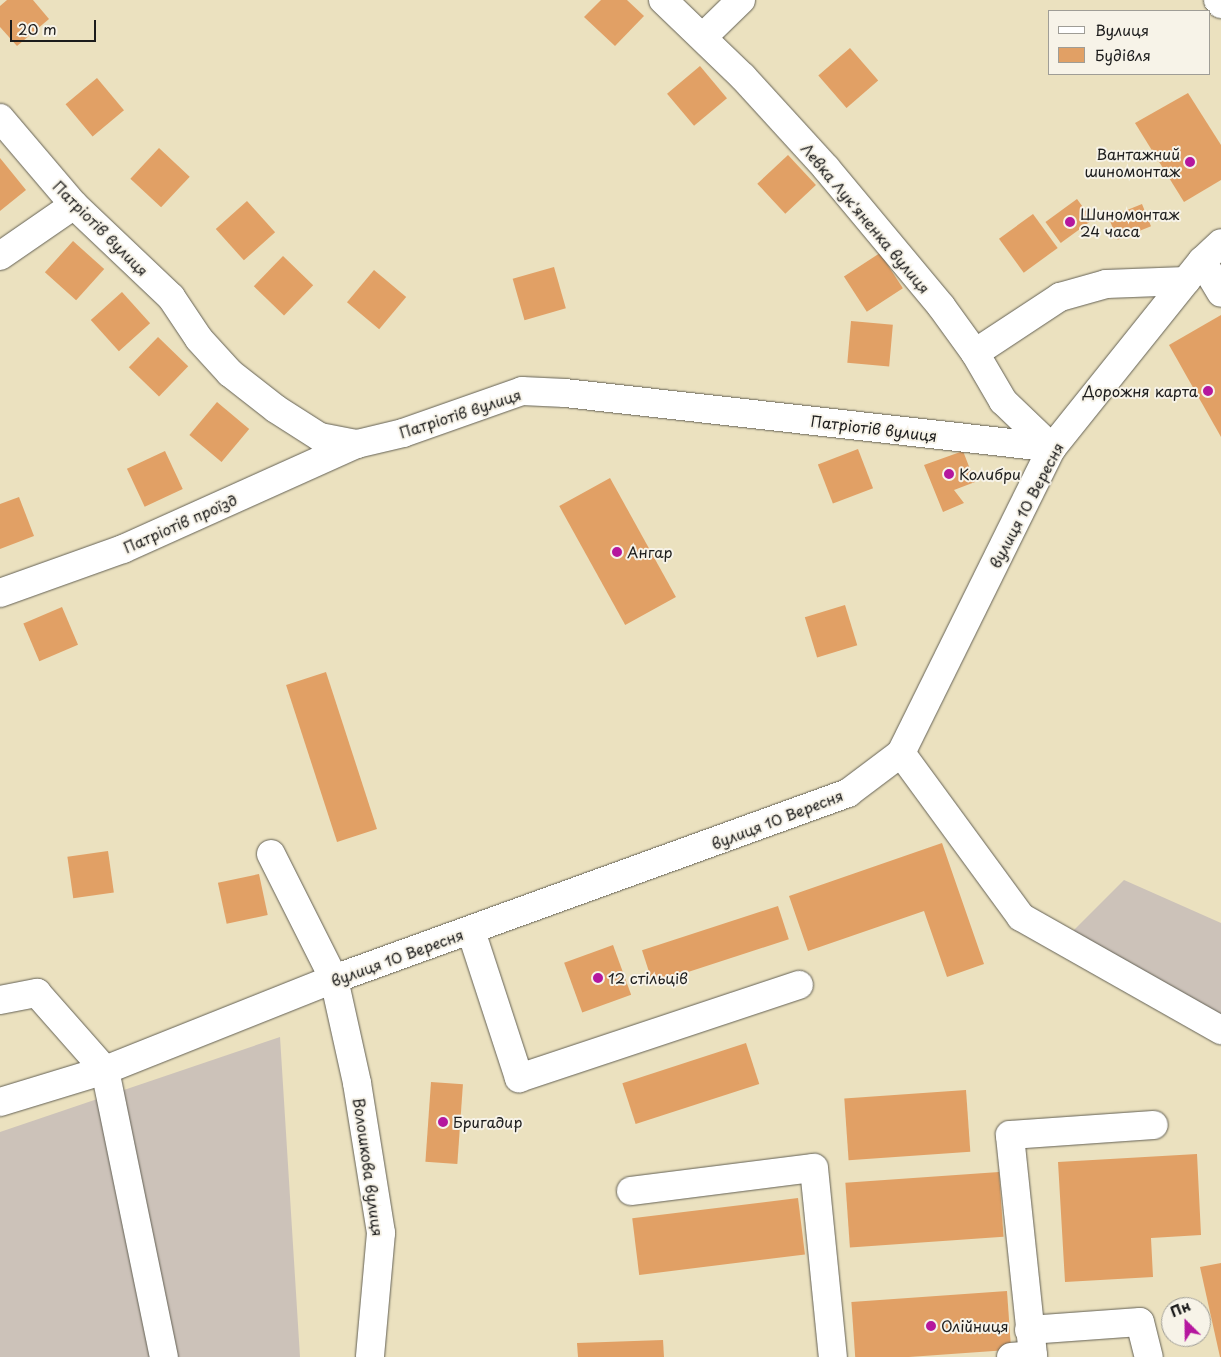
<!DOCTYPE html>
<meta charset="utf-8">
<style>
body{margin:0}
#map{position:relative;width:1221px;height:1357px;overflow:hidden;background:#ebe1bf;font-family:"Playpen Sans",sans-serif}
div>[style]{position:absolute}
[style*='--x']{left:calc(var(--x)*1px);top:calc(var(--y)*1px);width:calc(var(--w)*1px);rotate:calc(var(--a)*1deg)}
.industrial>*{inset:0;background:#ccc2b9}
.building>*{inset:0;background:#e1a065;transform-origin:0 0}
.roads{filter:drop-shadow(0 0 1px #646155) drop-shadow(0 0 1px #646155)}
.minor>*{height:28px;margin:-14px;padding:0 14px;transform-origin:14px;border-radius:14px;background:#fff}
.highway>*{height:28px;margin:-14px;padding:0 14px;transform-origin:14px;border-radius:14px;background:#fff}
.dots>*{width:14px;height:14px;translate:-50% -50%;box-sizing:border-box;border:2px solid #f7f3e8;border-radius:50%}
span{translate:-50% -50%;white-space:nowrap;text-align:center;line-height:1.15;-webkit-text-stroke:4px #f7f3e8;paint-order:stroke}
.poi-label{font-size:15px;color:#1c1c1c}
.right{translate:-100% -50%;text-align:right}
.left{translate:0 -50%;text-align:left}
.street-label{font-size:15px;color:#1c1c1c}
.legend{position:absolute;left:1048px;top:10px;width:162px;height:65px;box-sizing:border-box;background:#f7f3e8;border:1px solid #9f9d96;margin:0;padding:6px 9px;list-style:none;font-size:15px;color:#1c1c1c}
.legend li{display:flex;align-items:center;gap:10px;height:25px}
.legend b{width:25px;border:1px solid #9f9d96}
.north{position:absolute;left:1161px;top:1297px;width:50px;height:50px;box-sizing:border-box;background:#f7f3e8;border:1px solid #9f9d96;border-radius:50%;rotate:337deg;font-size:14px;font-weight:700;line-height:20px;text-align:center;color:#1c1c1c}
.north::after{content:'';display:block;margin:auto;width:18px;height:22px;background:#b5179e;clip-path:polygon(50% 0,100% 100%,50% 72%,0 100%)}
.scale{position:absolute;left:10px;top:20px;width:86px;height:22px;box-sizing:border-box;border:2px solid #1c1c1c;border-top:0;padding-left:6px;font-size:15px;line-height:18px;white-space:nowrap;color:#1c1c1c;-webkit-text-stroke:4px #f7f3e8;paint-order:stroke}
</style>
<div id="map">
<div class="industrial">
<div style="clip-path:polygon(1124px 880px,1221px 923px,1221px 1045px,1065px 939px)"></div>
<div style="clip-path:polygon(280px 1037px,300px 1357px,0 1357px,0 1132px)"></div>
</div>
<div class="building">
<div style="clip-path:polygon(7px 0,33px 0,49px 19px,17px 46px,0 27px,0 6px)"></div>
<div style="clip-path:polygon(601px 0,627px 0,644px 16px,615px 46px,584px 17px)"></div>
<div style="left:850px;top:48px;width:43px;height:42px;rotate:49deg"></div>
<div style="left:700px;top:66px;width:42px;height:43px;rotate:50deg"></div>
<div style="left:97px;top:78px;width:42px;height:41px;rotate:50deg"></div>
<div style="clip-path:polygon(1188px 93px,1221px 145px,1221px 180px,1184px 202px,1135px 123px)"></div>
<div style="left:159px;top:148px;width:42px;height:42px;rotate:43deg"></div>
<div style="left:788px;top:155px;width:41px;height:42px;rotate:47deg"></div>
<div style="clip-path:polygon(0 158px,26px 190px,0 211px)"></div>
<div style="left:1077px;top:199px;width:26px;height:39px;rotate:54deg"></div>
<div style="left:247px;top:201px;width:42px;height:42px;rotate:48deg"></div>
<div style="left:1142px;top:204px;width:24px;height:36px;rotate:68deg"></div>
<div style="left:1033px;top:214px;width:42px;height:42px;rotate:54deg"></div>
<div style="left:73px;top:241px;width:42px;height:42px;rotate:42deg"></div>
<div style="left:880px;top:253px;width:42px;height:43px;rotate:57deg"></div>
<div style="left:283px;top:256px;width:42px;height:42px;rotate:44deg"></div>
<div style="left:554px;top:267px;width:43px;height:43px;rotate:74deg"></div>
<div style="left:374px;top:270px;width:42px;height:42px;rotate:40deg"></div>
<div style="left:122px;top:292px;width:42px;height:42px;rotate:48deg"></div>
<div style="clip-path:polygon(1221px 315px,1221px 437px,1169px 345px)"></div>
<div style="left:851px;top:321px;width:42px;height:42px;rotate:5deg"></div>
<div style="left:158px;top:337px;width:42px;height:42px;rotate:44deg"></div>
<div style="left:217px;top:402px;width:42px;height:43px;rotate:40deg"></div>
<div style="left:858px;top:449px;width:42px;height:43px;rotate:69deg"></div>
<div style="left:165px;top:451px;width:42px;height:42px;rotate:65deg"></div>
<div style="clip-path:polygon(963px 451px,975px 482px,954px 490px,964px 503px,943px 512px,924px 465px)"></div>
<div style="left:610px;top:478px;width:136px;height:58px;rotate:61deg"></div>
<div style="clip-path:polygon(19px 497px,34px 536px,0 549px,0 504px)"></div>
<div style="left:845px;top:605px;width:42px;height:42px;rotate:73deg"></div>
<div style="left:62px;top:607px;width:41px;height:42px;rotate:67deg"></div>
<div style="left:326px;top:672px;width:165px;height:42px;rotate:72deg"></div>
<div style="clip-path:polygon(942px 843px,984px 964px,947px 977px,924px 911px,808px 951px,789px 896px)"></div>
<div style="left:108px;top:851px;width:42px;height:41px;rotate:82deg"></div>
<div style="left:259px;top:874px;width:42px;height:42px;rotate:78deg"></div>
<div style="left:778px;top:906px;width:35px;height:143px;rotate:72deg"></div>
<div style="left:613px;top:945px;width:53px;height:52px;rotate:70deg"></div>
<div style="left:746px;top:1043px;width:43px;height:130px;rotate:72deg"></div>
<div style="left:431px;top:1082px;width:32px;height:80px;rotate:4deg"></div>
<div style="left:966px;top:1090px;width:62px;height:122px;rotate:86deg"></div>
<div style="clip-path:polygon(1197px 1154px,1201px 1235px,1151px 1238px,1153px 1277px,1065px 1282px,1058px 1162px)"></div>
<div style="left:999px;top:1172px;width:65px;height:154px;rotate:86deg"></div>
<div style="left:798px;top:1198px;width:57px;height:167px;rotate:83deg"></div>
<div style="clip-path:polygon(1221px 1263px,1221px 1357px,1220px 1357px,1200px 1267px)"></div>
<div style="left:1007px;top:1291px;width:59px;height:156px;rotate:86deg"></div>
<div style="clip-path:polygon(663px 1340px,664px 1357px,578px 1357px,577px 1343px)"></div>
</div>
<div class="roads">
<div class="minor">
<div style="--x:663;--y:0;--w:111;--a:43.9"></div>
<div style="--x:743;--y:77;--w:123;--a:47.6"></div>
<div style="--x:826;--y:168;--w:180;--a:50.2"></div>
<div style="--x:941;--y:306;--w:58;--a:54.1"></div>
<div style="--x:975;--y:353;--w:56;--a:59.7"></div>
<div style="--x:1003;--y:401;--w:68;--a:43.8"></div>
<div style="--x:703;--y:37;--w:53;--a:-44.2"></div>
<div style="--x:0;--y:118;--w:114;--a:49.6"></div>
<div style="--x:74;--y:205;--w:134;--a:43.5"></div>
<div style="--x:171;--y:297;--w:50;--a:56.3"></div>
<div style="--x:199;--y:339;--w:46;--a:47.6"></div>
<div style="--x:230;--y:373;--w:58;--a:38"></div>
<div style="--x:276;--y:409;--w:52;--a:32.5"></div>
<div style="--x:320;--y:437;--w:38;--a:11"></div>
<div style="--x:357;--y:444;--w:47;--a:-13.4"></div>
<div style="--x:403;--y:433;--w:126;--a:-19.4"></div>
<div style="--x:522;--y:391;--w:43;--a:2.7"></div>
<div style="--x:565;--y:393;--w:490;--a:6.4"></div>
<div style="--x:0;--y:256;--w:90;--a:-34.6"></div>
<div style="--x:1202;--y:261;--w:37;--a:59"></div>
<div style="--x:975;--y:353;--w:102;--a:-33.4"></div>
<div style="--x:1060;--y:297;--w:48;--a:-15.8"></div>
<div style="--x:1106;--y:284;--w:80;--a:-2.1"></div>
<div style="--x:0;--y:593;--w:131;--a:-19.7"></div>
<div style="--x:123;--y:549;--w:256;--a:-24.2"></div>
<div style="--x:901;--y:753;--w:203;--a:53.8"></div>
<div style="--x:1021;--y:917;--w:230;--a:29.5"></div>
<div style="--x:271;--y:854;--w:140;--a:63.3"></div>
<div style="--x:334;--y:979;--w:107;--a:77.5"></div>
<div style="--x:357;--y:1083;--w:152;--a:80.9"></div>
<div style="--x:381;--y:1233;--w:124;--a:95.1"></div>
<div style="--x:471;--y:931;--w:155;--a:71.9"></div>
<div style="--x:519;--y:1078;--w:295;--a:-18.4"></div>
<div style="--x:0;--y:1000;--w:38;--a:-11"></div>
<div style="--x:37;--y:993;--w:103;--a:48.6"></div>
<div style="--x:105;--y:1070;--w:293;--a:78.4"></div>
<div style="--x:0;--y:1102;--w:110;--a:-16.9"></div>
<div style="--x:105;--y:1070;--w:246;--a:-21.7"></div>
<div style="--x:334;--y:979;--w:547;--a:-19.89"></div>
<div style="--x:848;--y:793;--w:66;--a:-37"></div>
<div style="--x:901;--y:753;--w:340;--a:-63.7"></div>
<div style="--x:1052;--y:448;--w:240;--a:-51.3"></div>
<div style="--x:1202;--y:261;--w:26;--a:-43"></div>
<div style="--x:631;--y:1191;--w:184;--a:-7.2"></div>
<div style="--x:814;--y:1168;--w:190;--a:84.3"></div>
<div style="--x:1029;--y:1330;--w:111;--a:-4.1"></div>
<div style="--x:1140;--y:1322;--w:36;--a:76"></div>
<div style="--x:1011;--y:1357;--w:22;--a:-5"></div>
<div style="--x:1033;--y:1355;--w:221;--a:-96"></div>
<div style="--x:1010;--y:1135;--w:144;--a:-4"></div>
</div>
<div class="highway">
<div style="--x:1218;--y:0;--w:5;--a:53"></div>
</div>
</div>
<div class="dots">
<div style="left:1190px;top:162px;background:#b5179e"></div>
<div style="left:1070px;top:222px;background:#b5179e"></div>
<div style="left:1208px;top:391px;background:#b5179e"></div>
<div style="left:949px;top:474px;background:#b5179e"></div>
<div style="left:617px;top:552px;background:#b5179e"></div>
<div style="left:598px;top:978px;background:#b5179e"></div>
<div style="left:443px;top:1122px;background:#b5179e"></div>
<div style="left:931px;top:1326px;background:#b5179e"></div>
</div>
<div class="poi-label">
<span class="right" style="left:1180px;top:162px">Вантажний<br>шиномонтаж</span>
<span class="left" style="left:1080px;top:222px">Шиномонтаж<br>24 часа</span>
<span class="right" style="left:1198px;top:391px">Дорожня карта</span>
<span class="left" style="left:959px;top:474px">Колибри</span>
<span class="left" style="left:627px;top:552px">Ангар</span>
<span class="left" style="left:608px;top:978px">12 стільців</span>
<span class="left" style="left:453px;top:1122px">Бригадир</span>
<span class="left" style="left:941px;top:1326px">Олійниця</span>
</div>
<div class="street-label">
<span style="left:866px;top:218px;rotate:50deg">Левка Лук'яненка вулиця</span>
<span style="left:101px;top:228px;rotate:45deg">Патріотів вулиця</span>
<span style="left:460px;top:413px;rotate:-18deg">Патріотів вулиця</span>
<span style="left:874px;top:428px;rotate:7deg">Патріотів вулиця</span>
<span style="left:1026px;top:505px;rotate:-62deg">вулиця 10 Вересня</span>
<span style="left:180px;top:523px;rotate:-24deg">Патріотів проїзд</span>
<span style="left:777px;top:819px;rotate:-21deg">вулиця 10 Вересня</span>
<span style="left:397px;top:957px;rotate:-20deg">вулиця 10 Вересня</span>
<span style="left:369px;top:1167px;rotate:82deg">Волошкова вулиця</span>
</div>
<ul class="legend">
<li><b style="height:6px;background:#fff"></b>Вулиця</li>
<li><b style="height:14px;background:#e1a065"></b>Будівля</li>
</ul>
<div class="north">Пн</div>
<div class="scale">20 m</div>
</div>
